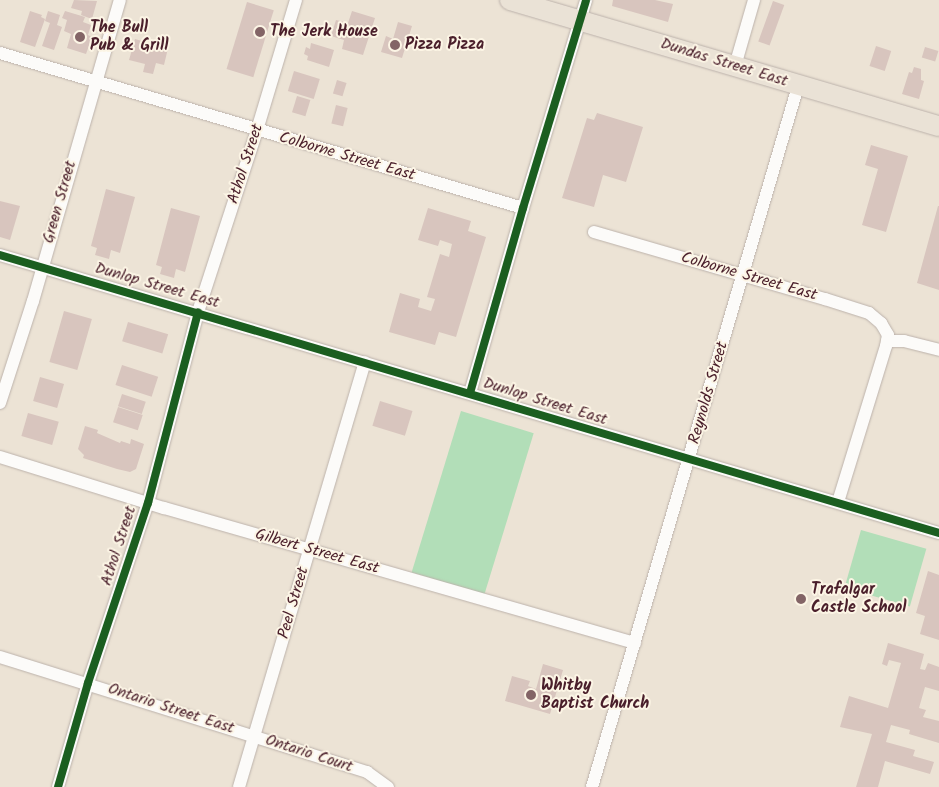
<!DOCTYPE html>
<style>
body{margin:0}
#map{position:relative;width:939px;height:787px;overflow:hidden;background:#ece3d5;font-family:Kalam,sans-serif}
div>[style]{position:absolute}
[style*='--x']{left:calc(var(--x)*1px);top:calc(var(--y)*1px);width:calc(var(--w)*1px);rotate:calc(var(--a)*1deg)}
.green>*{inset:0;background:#b2deb8;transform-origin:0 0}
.building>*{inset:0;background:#d8c5be;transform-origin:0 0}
.roads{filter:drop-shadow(0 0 1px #bcb2ab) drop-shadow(0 0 1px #bcb2ab)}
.minor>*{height:12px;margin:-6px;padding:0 6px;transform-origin:6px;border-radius:6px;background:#fcfbf9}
.primary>*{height:20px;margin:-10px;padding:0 10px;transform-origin:10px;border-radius:10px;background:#eae2d6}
.cycleway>*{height:8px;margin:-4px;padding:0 4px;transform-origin:4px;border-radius:4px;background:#1b5e20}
.dots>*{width:14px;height:14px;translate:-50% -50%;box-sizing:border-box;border:2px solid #fcf5e5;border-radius:50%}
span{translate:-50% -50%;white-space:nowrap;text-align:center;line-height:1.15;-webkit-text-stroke:4px #fcf5e5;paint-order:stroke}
.poi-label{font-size:16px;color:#4a1f2b;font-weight:700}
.left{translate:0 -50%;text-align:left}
.street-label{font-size:16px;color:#4a1f2b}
</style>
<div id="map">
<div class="green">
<div style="left:461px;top:411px;width:76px;height:169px;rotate:17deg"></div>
<div style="left:861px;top:530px;width:68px;height:60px;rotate:16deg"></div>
</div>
<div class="building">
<div style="clip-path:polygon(74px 0,97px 1px,92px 19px,81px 15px,82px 11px,71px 8px)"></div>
<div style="clip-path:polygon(613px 0,655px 0,673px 4px,668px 22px,612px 6px)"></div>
<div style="left:773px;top:1px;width:12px;height:43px;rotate:20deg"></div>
<div style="left:247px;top:2px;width:28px;height:70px;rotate:17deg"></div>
<div style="clip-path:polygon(30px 11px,42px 15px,41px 17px,45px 19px,35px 47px,20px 42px)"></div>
<div style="clip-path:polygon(48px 11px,60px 15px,57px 25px,62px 27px,54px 50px,42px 46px,50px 23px,45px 21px)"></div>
<div style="clip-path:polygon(65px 11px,85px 17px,83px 22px,91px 25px,88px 35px,92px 37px,86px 54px,67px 48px,71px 34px,64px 31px,67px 20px,62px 18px)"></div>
<div style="clip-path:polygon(352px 11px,375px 18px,363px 55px,342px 49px,344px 40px,331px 36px,336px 20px,348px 23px)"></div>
<div style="clip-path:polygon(398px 22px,412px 26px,402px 58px,381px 52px,386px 36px,393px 39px)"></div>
<div style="clip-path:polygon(135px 39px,156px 45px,157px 40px,169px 44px,164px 65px,156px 63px,153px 74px,143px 72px,145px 64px,129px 60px)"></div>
<div style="clip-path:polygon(311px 43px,334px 50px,329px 67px,307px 60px,308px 56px,304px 54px,306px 47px,310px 49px)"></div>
<div style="left:876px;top:46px;width:16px;height:21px;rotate:18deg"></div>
<div style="left:925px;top:47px;width:14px;height:11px;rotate:17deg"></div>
<div style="clip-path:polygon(914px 67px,921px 69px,921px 80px,924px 81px,919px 99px,902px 94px,909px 72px,912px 73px)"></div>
<div style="left:294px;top:71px;width:27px;height:21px;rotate:17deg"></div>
<div style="left:337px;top:80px;width:10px;height:14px;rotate:17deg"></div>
<div style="left:297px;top:96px;width:14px;height:17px;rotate:17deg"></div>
<div style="left:336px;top:105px;width:12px;height:19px;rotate:14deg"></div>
<div style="clip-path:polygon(597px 113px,643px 127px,626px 182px,603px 175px,594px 207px,562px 198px,587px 118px,594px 120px)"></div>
<div style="clip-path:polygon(871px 145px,908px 156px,886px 232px,862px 225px,878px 169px,865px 165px)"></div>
<div style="clip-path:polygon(106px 189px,135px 197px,120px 253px,111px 250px,109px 259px,95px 255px,97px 248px,91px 246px)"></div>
<div style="clip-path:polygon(0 201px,20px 206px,10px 240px,0 237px)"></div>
<div style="clip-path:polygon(938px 206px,939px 206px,939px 290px,917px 283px)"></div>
<div style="clip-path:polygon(171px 208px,200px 216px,185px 272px,176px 269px,174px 278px,160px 274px,162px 267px,156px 265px)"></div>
<div style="clip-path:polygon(428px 208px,471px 221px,468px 231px,486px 237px,456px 337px,439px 332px,435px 345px,389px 332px,400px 293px,420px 299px,418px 307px,431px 311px,435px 299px,427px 297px,440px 254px,449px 257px,452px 244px,440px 240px,438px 246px,418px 240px)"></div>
<div style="left:64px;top:311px;width:29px;height:53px;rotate:16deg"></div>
<div style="left:128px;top:322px;width:42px;height:20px;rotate:17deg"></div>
<div style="left:122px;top:365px;width:38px;height:21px;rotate:18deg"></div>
<div style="left:40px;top:377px;width:25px;height:25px;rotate:16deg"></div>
<div style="left:122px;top:394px;width:25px;height:13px;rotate:18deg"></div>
<div style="left:380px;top:401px;width:34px;height:26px;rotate:17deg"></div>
<div style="left:118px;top:407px;width:26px;height:16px;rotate:18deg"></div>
<div style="left:28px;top:413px;width:32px;height:24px;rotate:16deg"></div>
<div style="clip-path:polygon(85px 426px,98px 430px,97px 433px,120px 443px,121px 441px,130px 444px,131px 439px,144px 444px,136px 469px,130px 472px,117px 469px,83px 458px,84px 455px,78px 449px)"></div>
<div style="clip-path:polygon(928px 571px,939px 575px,939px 640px,920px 634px,925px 616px,916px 613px)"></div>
<div style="clip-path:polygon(888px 643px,924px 654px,920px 669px,925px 670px,928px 663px,939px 667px,939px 691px,925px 687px,919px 708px,926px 710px,923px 717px,939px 721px,939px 743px,909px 734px,910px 730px,891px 725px,886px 742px,915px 750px,913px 756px,934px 762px,930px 774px,885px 761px,878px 787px,856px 787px,872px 734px,840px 727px,849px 696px,888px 708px,901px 663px,889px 660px,887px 666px,882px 664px)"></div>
<div style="clip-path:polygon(543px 664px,563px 670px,550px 714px,505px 701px,512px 676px,530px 681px,528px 686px,536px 689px)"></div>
</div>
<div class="roads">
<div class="minor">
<div style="--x:0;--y:53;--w:545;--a:16.51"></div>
<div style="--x:735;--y:66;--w:69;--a:-73.9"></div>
<div style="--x:594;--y:232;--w:241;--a:16.2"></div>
<div style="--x:825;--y:299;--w:46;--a:17.7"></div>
<div style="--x:869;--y:313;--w:16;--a:40"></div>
<div style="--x:881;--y:323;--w:14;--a:60"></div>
<div style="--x:888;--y:335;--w:11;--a:100"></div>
<div style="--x:886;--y:346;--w:163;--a:107.1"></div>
<div style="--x:0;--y:255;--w:979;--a:16.49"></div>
<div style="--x:887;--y:341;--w:17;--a:0"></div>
<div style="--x:904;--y:341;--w:36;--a:14"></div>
<div style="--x:470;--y:393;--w:192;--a:-74"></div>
<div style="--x:523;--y:208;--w:217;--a:-73.1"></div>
<div style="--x:0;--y:403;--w:107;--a:-72.1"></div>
<div style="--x:33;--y:301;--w:313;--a:-73.9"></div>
<div style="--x:0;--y:457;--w:172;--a:17.3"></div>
<div style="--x:164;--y:508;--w:490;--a:16"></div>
<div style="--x:0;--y:657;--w:385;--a:17.4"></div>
<div style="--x:367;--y:772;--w:26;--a:36"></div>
<div style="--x:58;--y:787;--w:108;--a:-73.9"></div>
<div style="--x:88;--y:683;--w:190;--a:-71.6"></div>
<div style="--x:148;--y:503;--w:197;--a:-75.3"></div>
<div style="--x:198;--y:312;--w:191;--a:-72"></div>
<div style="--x:257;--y:130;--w:136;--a:-73.3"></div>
<div style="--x:239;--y:787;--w:443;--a:-73.5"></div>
<div style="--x:592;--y:787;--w:731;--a:-73.62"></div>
</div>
<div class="primary">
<div style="--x:510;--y:0;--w:447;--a:16.4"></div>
</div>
</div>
<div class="cycleway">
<div style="--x:0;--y:255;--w:979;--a:16.49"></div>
<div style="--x:470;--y:393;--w:192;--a:-74"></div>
<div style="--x:523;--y:208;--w:217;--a:-73.1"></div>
<div style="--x:58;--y:787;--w:108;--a:-73.9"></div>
<div style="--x:88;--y:683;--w:190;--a:-71.6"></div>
<div style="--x:148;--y:503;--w:197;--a:-75.3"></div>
</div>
<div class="dots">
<div style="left:260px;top:32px;background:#836466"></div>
<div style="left:80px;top:37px;background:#836466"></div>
<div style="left:395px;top:45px;background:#836466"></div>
<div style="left:801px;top:599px;background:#836466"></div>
<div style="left:531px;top:695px;background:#836466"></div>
</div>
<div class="poi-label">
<span class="left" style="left:90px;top:37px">The Bull<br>Pub &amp; Grill</span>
<span class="left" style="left:270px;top:32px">The Jerk House</span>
<span class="left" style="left:405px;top:45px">Pizza Pizza</span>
<span class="left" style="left:811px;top:599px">Trafalgar<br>Castle School</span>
<span class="left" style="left:541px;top:695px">Whitby<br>Baptist Church</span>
</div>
<div class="street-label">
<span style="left:724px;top:63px;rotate:17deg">Dundas Street East</span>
<span style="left:347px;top:157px;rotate:16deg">Colborne Street East</span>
<span style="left:246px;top:164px;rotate:-72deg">Athol Street</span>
<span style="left:60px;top:202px;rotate:-74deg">Green Street</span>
<span style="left:749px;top:277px;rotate:16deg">Colborne Street East</span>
<span style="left:157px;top:286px;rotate:16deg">Dunlop Street East</span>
<span style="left:709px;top:393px;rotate:-74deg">Reynolds Street</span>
<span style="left:545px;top:402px;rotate:17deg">Dunlop Street East</span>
<span style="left:119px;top:546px;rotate:-72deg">Athol Street</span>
<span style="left:317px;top:552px;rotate:16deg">Gilbert Street East</span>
<span style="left:294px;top:603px;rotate:-74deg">Peel Street</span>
<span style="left:171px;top:709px;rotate:18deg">Ontario Street East</span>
<span style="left:309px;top:754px;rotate:18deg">Ontario Court</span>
</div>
</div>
